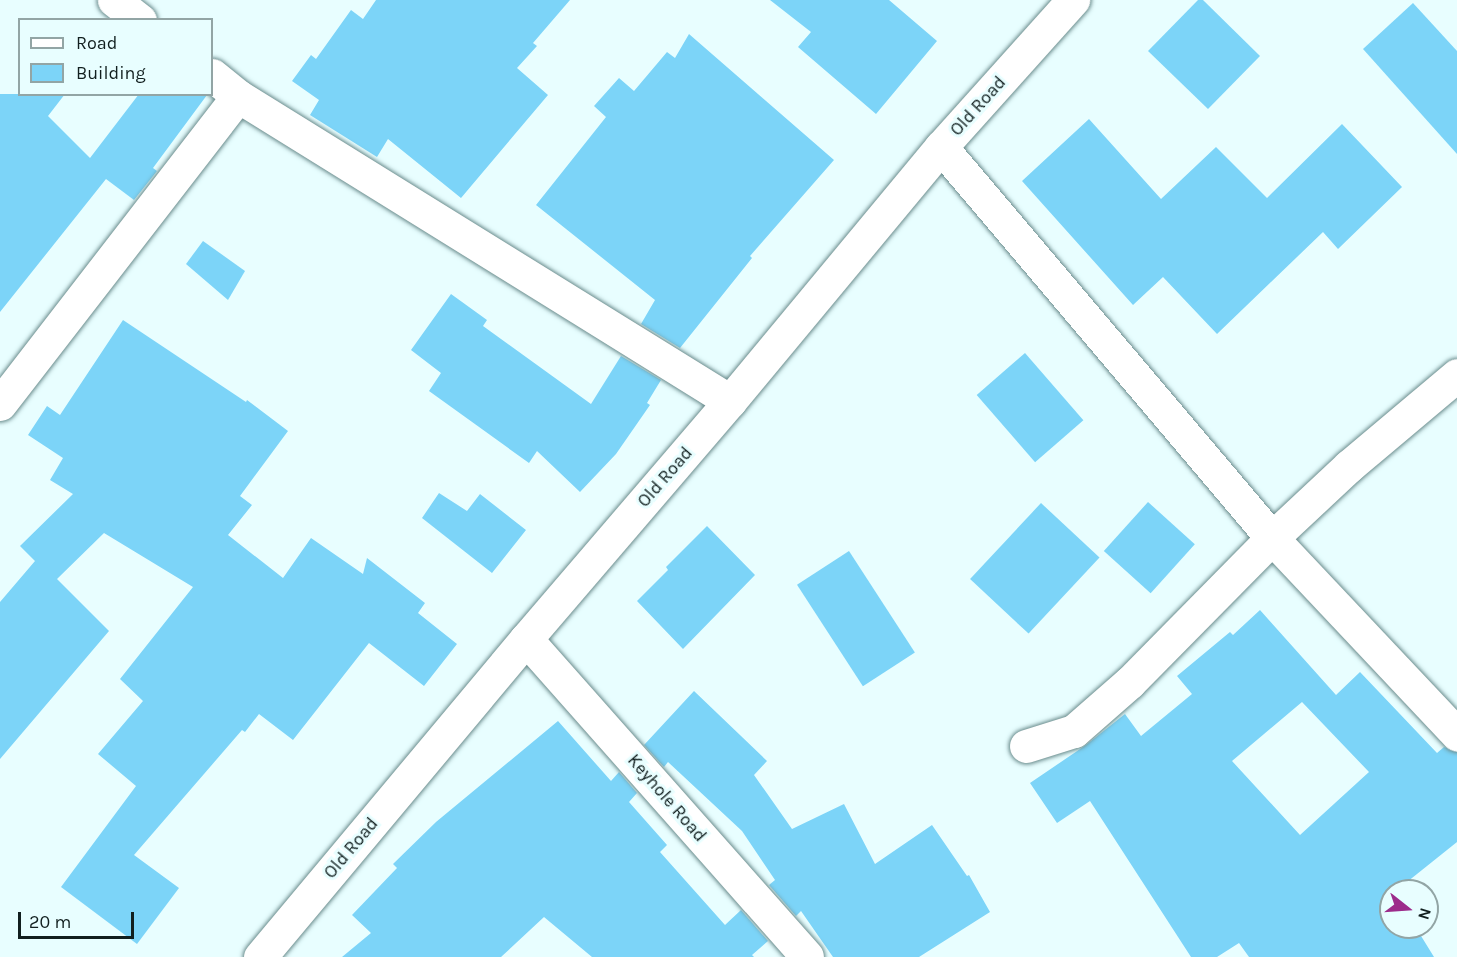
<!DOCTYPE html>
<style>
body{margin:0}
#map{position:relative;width:1457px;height:957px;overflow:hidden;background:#e8feff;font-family:Karla,sans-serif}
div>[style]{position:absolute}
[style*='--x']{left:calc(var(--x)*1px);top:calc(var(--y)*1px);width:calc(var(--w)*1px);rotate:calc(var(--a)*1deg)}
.building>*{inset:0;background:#7cd4f8;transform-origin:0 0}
.roads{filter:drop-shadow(0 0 2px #6a8c8d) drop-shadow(0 0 2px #6a8c8d)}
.street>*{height:33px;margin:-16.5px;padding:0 16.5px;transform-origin:16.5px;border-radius:16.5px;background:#fff}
.secondary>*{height:33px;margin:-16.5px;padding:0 16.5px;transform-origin:16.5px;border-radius:16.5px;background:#fff}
span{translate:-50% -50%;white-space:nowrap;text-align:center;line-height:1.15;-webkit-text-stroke:6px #e8feff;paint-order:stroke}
.street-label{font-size:18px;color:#111f1f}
.legend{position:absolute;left:18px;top:18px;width:195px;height:78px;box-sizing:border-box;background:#e8feff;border:2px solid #92a5a5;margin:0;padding:8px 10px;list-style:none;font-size:18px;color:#111f1f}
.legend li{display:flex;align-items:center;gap:12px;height:30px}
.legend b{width:30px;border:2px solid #92a5a5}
.north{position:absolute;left:1379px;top:879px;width:60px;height:60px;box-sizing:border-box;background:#e8feff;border:2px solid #92a5a5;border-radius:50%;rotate:107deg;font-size:16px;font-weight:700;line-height:24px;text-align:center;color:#111f1f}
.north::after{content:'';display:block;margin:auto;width:21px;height:27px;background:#9c2c8b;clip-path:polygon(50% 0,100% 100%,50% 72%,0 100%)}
.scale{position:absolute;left:18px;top:912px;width:116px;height:27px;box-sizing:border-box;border:3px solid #111f1f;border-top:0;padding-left:8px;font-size:18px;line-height:21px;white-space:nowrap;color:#111f1f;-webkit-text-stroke:4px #e8feff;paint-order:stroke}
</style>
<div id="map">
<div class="building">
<div style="clip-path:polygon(376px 0,570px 0,533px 43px,537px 46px,517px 68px,548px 95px,461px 198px,388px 139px,377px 157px,310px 115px,319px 100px,292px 81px,311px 55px,316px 59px,351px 10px,363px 19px)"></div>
<div style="clip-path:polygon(770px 0,889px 0,937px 41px,876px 114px,798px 47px,811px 32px)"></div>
<div style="clip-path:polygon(1198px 0,1203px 0,1260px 56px,1208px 109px,1148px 51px)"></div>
<div style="clip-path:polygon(1413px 3px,1457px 51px,1457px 154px,1363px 49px)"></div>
<div style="clip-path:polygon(689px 34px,834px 160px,750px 256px,752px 258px,680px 348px,641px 324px,655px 300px,536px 205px,606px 117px,594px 106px,619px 78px,634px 91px,667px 52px,675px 58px)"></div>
<div style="clip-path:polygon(0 94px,65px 94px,48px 116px,90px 158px,139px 94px,207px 95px,153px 168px,157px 171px,134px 200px,106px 179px,0 312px)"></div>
<div style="clip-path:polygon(1089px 119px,1161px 199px,1216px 147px,1267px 198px,1342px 124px,1402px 187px,1338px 249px,1323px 232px,1217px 334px,1163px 277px,1133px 305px,1022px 181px)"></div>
<div style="clip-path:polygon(203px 241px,245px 271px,228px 300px,186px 264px)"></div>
<div style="clip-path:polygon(451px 294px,487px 320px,483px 326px,591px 404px,621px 356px,661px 380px,647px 403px,650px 405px,616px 454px,580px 492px,537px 451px,529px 463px,429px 391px,441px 373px,411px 350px)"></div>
<div style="clip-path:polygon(123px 320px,246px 402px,247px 400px,288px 431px,240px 496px,252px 505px,228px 535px,283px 578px,311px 538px,363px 574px,367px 558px,425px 603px,418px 613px,457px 644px,424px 686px,369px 643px,293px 740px,259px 714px,245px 732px,242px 730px,134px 855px,179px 888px,137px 944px,61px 887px,136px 786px,98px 754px,143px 701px,120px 679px,193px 587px,104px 533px,57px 579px,109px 631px,0 759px,0 602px,35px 561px,20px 546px,73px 494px,50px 480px,63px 458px,28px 435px,47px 406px,60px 415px)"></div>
<div style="left:1025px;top:353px;width:89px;height:64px;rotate:49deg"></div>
<div style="clip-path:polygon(439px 493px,467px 511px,480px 494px,526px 530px,492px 573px,422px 518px)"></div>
<div style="left:1148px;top:502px;width:63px;height:66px;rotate:42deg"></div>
<div style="left:1041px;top:503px;width:80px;height:104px;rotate:43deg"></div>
<div style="clip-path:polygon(707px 526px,755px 575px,683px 649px,637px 601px,668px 570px,666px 567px)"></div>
<div style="left:849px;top:551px;width:121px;height:62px;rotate:57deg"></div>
<div style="clip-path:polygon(evenodd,1260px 610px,1336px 695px,1360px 672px,1437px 753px,1444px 747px,1457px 752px,1457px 842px,1407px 882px,1411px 887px,1407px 891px,1391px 891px,1391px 927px,1422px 927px,1418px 931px,1434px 957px,1249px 957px,1239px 943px,1217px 957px,1191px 957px,1090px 801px,1057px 823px,1030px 783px,1086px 745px,1125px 714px,1141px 736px,1192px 694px,1177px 676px,1230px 632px,1233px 635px,1260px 610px,1302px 702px,1369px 772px,1300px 835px,1232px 761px,1302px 702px)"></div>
<div style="clip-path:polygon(694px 691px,767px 761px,754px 775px,792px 829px,844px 804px,875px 864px,932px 825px,967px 876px,969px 875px,990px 912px,919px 957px,833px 957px,801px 911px,796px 916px,769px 885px,775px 880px,742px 831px,668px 762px,664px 767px,644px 745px)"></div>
<div style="clip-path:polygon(558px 721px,611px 781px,619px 772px,637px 793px,629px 802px,667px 845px,660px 852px,725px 925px,741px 910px,768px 941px,752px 955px,754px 957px,592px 957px,544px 917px,501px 957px,342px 957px,371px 933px,352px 915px,397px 868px,393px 864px,436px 822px)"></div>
</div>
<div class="roads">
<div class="street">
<div style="--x:114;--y:0;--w:33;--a:38"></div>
<div style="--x:212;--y:75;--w:33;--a:39"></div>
<div style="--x:238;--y:96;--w:579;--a:31.8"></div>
<div style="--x:941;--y:147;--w:512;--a:49.75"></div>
<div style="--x:1272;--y:538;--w:270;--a:46.7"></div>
<div style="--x:0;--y:404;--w:389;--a:-52.3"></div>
<div style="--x:526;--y:639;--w:424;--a:48.5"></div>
<div style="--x:1026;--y:746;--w:50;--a:-17.4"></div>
<div style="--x:1074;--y:731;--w:74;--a:-41.2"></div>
<div style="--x:1130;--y:682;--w:202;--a:-45.4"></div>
<div style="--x:1272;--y:538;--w:105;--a:-43.1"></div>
<div style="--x:1349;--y:466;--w:141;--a:-40.1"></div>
</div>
<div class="secondary">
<div style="--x:260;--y:957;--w:415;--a:-50.1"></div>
<div style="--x:526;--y:639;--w:313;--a:-49.4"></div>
<div style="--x:730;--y:401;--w:330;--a:-50.3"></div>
<div style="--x:941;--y:147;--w:198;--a:-48.1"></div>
</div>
</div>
<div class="street-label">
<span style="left:978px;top:106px;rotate:-48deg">Old Road</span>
<span style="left:665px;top:477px;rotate:-49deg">Old Road</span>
<span style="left:667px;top:798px;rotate:49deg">Keyhole Road</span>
<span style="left:351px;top:848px;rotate:-50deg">Old Road</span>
</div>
<ul class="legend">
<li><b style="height:8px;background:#fff"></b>Road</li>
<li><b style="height:16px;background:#7cd4f8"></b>Building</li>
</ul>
<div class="north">N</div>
<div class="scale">20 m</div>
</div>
